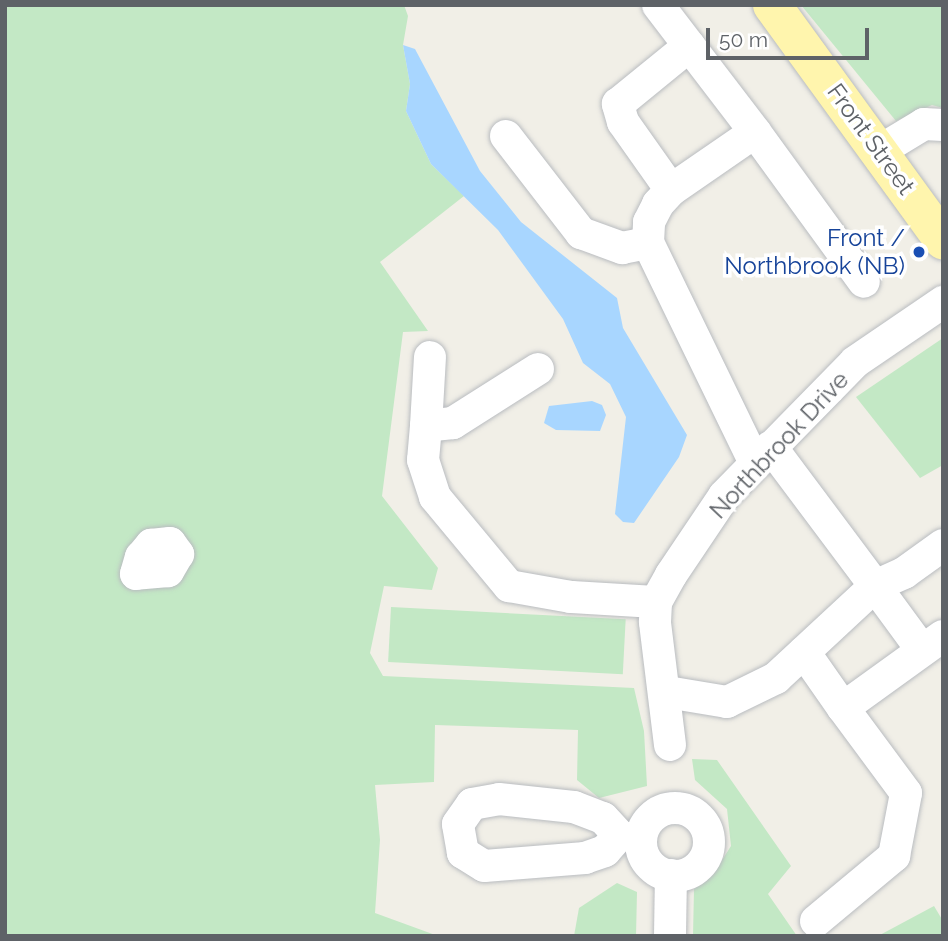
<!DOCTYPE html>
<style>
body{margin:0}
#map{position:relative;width:948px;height:941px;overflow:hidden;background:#f1efe7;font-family:Raleway,sans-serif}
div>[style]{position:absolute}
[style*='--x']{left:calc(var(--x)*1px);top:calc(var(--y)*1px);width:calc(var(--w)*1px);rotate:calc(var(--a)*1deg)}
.green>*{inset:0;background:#c3e8c5;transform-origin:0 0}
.water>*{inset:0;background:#a8d6ff}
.roads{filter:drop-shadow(0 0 2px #b9bcc0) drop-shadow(0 0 2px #b9bcc0)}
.minor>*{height:32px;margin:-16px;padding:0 16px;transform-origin:16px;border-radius:16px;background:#fff}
.minor>.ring{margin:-16px;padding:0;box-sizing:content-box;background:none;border:32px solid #fff;border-radius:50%}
.major>*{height:38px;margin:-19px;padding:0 19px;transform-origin:19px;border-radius:19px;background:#fff5ad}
.dots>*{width:19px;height:19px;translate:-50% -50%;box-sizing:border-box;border:4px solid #fff;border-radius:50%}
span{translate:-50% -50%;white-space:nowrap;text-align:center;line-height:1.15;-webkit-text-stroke:7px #fff;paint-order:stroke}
.street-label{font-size:24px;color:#5e6267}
.transit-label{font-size:24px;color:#164399}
.right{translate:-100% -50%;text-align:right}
.frame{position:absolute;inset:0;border:7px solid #5e6267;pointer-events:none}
.scale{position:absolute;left:706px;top:28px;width:163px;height:32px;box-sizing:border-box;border:4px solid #5e6267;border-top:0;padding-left:9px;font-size:21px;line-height:24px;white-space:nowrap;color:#5e6267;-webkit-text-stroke:5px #fff;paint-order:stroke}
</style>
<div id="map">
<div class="green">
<div style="clip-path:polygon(5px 5px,404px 5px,408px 16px,403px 45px,410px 84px,406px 111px,431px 164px,464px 196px,380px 262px,428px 331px,403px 332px,382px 496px,438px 568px,432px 590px,384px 586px,370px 653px,383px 676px,634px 688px,644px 731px,647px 786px,599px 798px,577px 780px,578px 730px,435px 725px,434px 782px,375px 785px,380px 840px,375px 913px,438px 936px,5px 936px)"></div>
<div style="clip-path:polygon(801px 5px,943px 5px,943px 108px,932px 105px,896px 121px)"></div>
<div style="clip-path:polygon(943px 338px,943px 465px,920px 478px,856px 397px)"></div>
<div style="left:391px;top:607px;width:235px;height:55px;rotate:3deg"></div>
<div style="clip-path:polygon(692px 759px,717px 760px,791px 866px,768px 894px,797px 936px,693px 936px,694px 889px,712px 876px,731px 846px,727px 809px,695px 780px)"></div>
<div style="clip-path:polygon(617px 883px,637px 892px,636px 936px,574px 936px,579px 908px)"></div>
<div style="clip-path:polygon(934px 906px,943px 921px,943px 936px,878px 936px)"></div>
</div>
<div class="water">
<div style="clip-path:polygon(403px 45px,415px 49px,480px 171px,521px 222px,617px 298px,623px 328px,687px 435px,679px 457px,634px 523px,623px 522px,615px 514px,626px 417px,610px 384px,583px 363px,563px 319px,498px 230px,431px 164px,406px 111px,410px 84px)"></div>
<div style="clip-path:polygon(592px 401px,602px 405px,606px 415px,600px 431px,556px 430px,544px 423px,549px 406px)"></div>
</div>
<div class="roads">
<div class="minor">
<div style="--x:658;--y:5;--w:160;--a:52.6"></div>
<div style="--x:506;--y:136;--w:123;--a:52.3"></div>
<div style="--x:581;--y:233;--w:44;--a:20.1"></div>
<div style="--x:622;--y:248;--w:26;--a:-11"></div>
<div style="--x:881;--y:150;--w:50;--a:-31.2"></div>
<div style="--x:924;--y:124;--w:19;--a:3"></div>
<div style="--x:671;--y:190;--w:83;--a:-125.2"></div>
<div style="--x:623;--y:122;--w:19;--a:-106"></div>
<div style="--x:618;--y:104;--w:92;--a:-39.2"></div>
<div style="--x:538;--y:369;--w:101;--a:147.6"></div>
<div style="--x:453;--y:423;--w:27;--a:174"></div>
<div style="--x:426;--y:426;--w:34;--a:95"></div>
<div style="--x:423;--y:460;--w:39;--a:72"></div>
<div style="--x:435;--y:497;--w:116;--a:50.3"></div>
<div style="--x:509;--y:586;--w:63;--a:10.1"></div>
<div style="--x:571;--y:597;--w:85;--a:3.4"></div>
<div style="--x:426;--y:426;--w:69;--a:-86.7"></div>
<div style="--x:755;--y:463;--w:245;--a:-115.9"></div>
<div style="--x:648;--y:243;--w:21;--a:-87"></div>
<div style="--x:649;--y:222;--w:20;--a:-63"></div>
<div style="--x:658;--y:204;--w:19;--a:-47"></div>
<div style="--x:671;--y:190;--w:102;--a:-34.6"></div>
<div style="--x:755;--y:132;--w:185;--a:54"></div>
<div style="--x:170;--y:543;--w:14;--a:54"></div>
<div style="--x:178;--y:554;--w:20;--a:120"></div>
<div style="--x:168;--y:571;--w:32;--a:175"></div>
<div style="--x:136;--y:574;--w:18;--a:-74"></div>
<div style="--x:141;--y:557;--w:16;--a:-50"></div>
<div style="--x:151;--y:545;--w:19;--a:-6"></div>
<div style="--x:922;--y:650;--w:79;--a:-126.3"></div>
<div style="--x:875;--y:586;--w:32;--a:-24"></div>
<div style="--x:904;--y:573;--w:48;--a:-35.7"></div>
<div style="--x:804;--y:652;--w:68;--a:55.1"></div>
<div style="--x:667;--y:692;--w:61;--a:9.5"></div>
<div style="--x:727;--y:702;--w:55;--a:-26.1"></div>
<div style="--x:776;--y:678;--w:135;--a:-42.9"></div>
<div style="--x:875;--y:586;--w:174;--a:-126.8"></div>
<div style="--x:670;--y:745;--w:124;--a:-97"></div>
<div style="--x:655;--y:622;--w:20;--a:-87"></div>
<div style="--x:656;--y:602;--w:31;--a:-61"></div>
<div style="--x:671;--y:575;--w:95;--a:-56.1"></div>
<div style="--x:724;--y:496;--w:187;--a:-45.6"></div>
<div style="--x:855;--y:362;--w:107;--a:-34.3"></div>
<div style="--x:499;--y:799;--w:75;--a:6.1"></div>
<div style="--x:574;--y:807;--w:31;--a:21"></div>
<div style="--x:603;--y:818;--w:23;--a:47"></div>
<div style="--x:619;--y:835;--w:21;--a:131"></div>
<div style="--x:605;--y:851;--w:21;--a:161"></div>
<div style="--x:585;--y:858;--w:101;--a:175.5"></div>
<div style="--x:484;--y:866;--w:25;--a:-148"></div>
<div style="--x:463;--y:853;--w:29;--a:-100"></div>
<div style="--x:458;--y:824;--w:24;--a:-55"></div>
<div style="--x:472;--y:804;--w:27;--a:-10"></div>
<div class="ring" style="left:641px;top:808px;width:36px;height:36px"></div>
<div style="--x:816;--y:921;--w:102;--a:-39.8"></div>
<div style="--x:894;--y:856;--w:64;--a:-79.2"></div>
<div style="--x:906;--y:793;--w:106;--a:-126.5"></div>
<div style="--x:843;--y:708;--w:123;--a:-35.8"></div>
<div style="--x:670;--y:936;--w:61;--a:-89.1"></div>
</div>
<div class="major">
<div style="--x:772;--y:5;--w:291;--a:54"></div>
</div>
</div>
<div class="dots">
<div style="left:919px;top:252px;background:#1a4fb4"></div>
</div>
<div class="street-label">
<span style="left:871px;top:139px;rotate:54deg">Front Street</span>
<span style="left:779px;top:445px;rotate:-47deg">Northbrook Drive</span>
</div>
<div class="transit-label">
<span class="right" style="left:905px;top:252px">Front /<br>Northbrook (NB)</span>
</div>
<div class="frame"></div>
<div class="scale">50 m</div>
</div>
